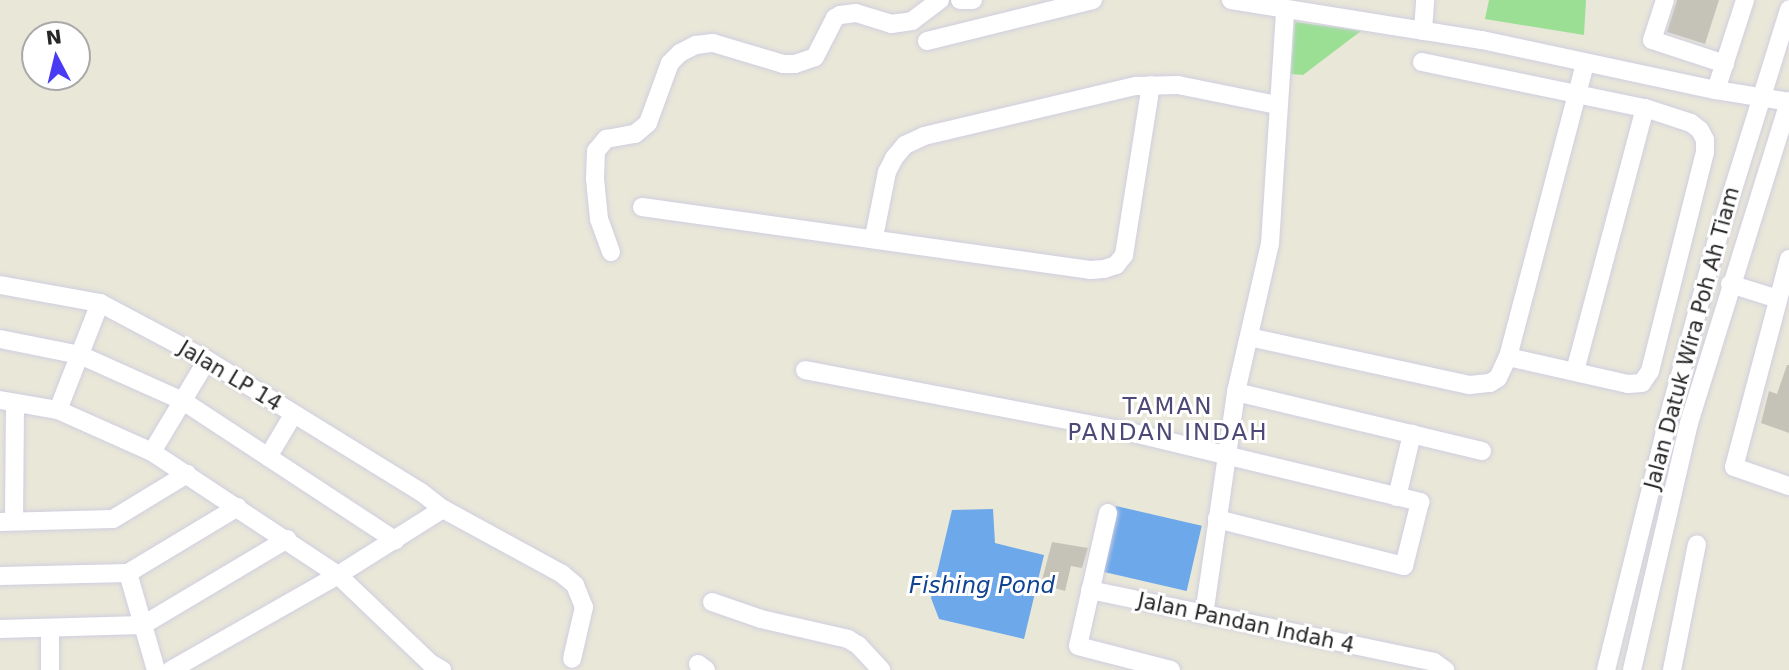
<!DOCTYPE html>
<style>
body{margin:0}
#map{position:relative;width:1789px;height:670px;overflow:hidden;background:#e9e7d8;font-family:"DejaVu Sans",sans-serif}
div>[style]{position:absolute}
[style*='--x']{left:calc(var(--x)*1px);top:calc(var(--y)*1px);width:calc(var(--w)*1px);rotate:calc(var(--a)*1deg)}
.green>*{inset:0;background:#9bdf95}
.water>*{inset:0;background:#6da8ea;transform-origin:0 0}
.building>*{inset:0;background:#c5c3b8}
.roads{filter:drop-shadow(0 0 2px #cfcee0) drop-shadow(0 0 2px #cfcee0)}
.minor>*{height:18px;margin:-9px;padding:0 9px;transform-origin:9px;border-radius:9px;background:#fff}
span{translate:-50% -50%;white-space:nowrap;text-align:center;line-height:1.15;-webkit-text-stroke:6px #fff;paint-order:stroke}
.street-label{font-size:21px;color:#272727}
.neighbourhood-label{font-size:23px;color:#4d4976;letter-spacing:2px}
.water-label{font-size:23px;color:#104391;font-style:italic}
.north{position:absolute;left:21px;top:21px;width:70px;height:70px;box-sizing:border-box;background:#fff;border:2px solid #a9a9a9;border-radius:50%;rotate:353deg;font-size:19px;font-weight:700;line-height:28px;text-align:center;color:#272727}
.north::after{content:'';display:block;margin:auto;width:24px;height:32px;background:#493bf4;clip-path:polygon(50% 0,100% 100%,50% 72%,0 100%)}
</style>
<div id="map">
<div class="green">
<div style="clip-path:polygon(1489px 0,1586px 0,1584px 35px,1485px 19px)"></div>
<div style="clip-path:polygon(1295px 22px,1361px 31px,1303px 75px,1291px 74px)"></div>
</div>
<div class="water">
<div style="left:1116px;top:506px;width:88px;height:67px;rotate:13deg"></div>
<div style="clip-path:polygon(993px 509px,995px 543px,1044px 555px,1024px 639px,939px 619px,931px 598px,952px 510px)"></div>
</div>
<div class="building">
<div style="clip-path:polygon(1677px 0,1719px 0,1705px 44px,1667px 32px)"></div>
<div style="clip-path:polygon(1787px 365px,1789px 365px,1789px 433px,1761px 423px,1769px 391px,1777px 394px)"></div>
<div style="clip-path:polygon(1052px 542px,1088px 548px,1082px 568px,1071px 566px,1065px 591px,1041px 584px)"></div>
</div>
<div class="roads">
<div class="minor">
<div style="--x:960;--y:0;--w:13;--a:0"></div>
<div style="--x:1231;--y:0;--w:254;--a:9.1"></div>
<div style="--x:1482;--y:40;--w:239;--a:12.1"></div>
<div style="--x:1716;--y:90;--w:74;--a:9.3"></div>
<div style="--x:1665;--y:0;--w:42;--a:108"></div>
<div style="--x:1652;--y:40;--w:77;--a:18.2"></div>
<div style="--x:1423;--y:31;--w:31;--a:-86"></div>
<div style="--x:927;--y:41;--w:171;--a:-13.9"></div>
<div style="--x:1422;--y:62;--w:228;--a:11.7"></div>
<div style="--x:1645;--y:108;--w:48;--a:18.1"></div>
<div style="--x:1691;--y:123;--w:11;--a:38"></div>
<div style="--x:1700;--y:130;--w:11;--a:63"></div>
<div style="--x:1705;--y:140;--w:12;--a:90"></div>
<div style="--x:1705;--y:152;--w:226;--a:104.1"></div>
<div style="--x:1650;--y:371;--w:14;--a:124"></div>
<div style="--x:1642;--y:383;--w:14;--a:176"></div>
<div style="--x:1628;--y:384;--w:123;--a:-167.3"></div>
<div style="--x:1716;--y:90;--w:95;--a:-72.1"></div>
<div style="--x:642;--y:207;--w:452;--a:8"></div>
<div style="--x:1090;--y:270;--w:14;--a:-4"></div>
<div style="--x:1104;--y:269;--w:13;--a:-18"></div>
<div style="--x:1116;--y:265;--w:13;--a:-51"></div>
<div style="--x:1124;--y:255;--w:172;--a:-81"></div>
<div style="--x:874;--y:237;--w:66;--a:-78.7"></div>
<div style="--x:887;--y:172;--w:16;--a:-63"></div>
<div style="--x:894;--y:158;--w:17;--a:-50"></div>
<div style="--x:905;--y:145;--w:21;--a:-25"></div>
<div style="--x:924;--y:136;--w:218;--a:-13.3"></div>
<div style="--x:1136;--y:86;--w:42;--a:-1.4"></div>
<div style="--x:1178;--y:85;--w:101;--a:11.4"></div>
<div style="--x:611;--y:252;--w:35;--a:-110"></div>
<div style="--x:599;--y:219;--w:40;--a:-95.7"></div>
<div style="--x:595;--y:179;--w:28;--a:-88"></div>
<div style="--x:596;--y:151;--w:16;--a:-50"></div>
<div style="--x:606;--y:139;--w:29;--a:-10"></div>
<div style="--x:635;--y:134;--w:17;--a:-40"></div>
<div style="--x:648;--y:123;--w:64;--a:-69.9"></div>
<div style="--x:670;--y:63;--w:14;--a:-45"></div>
<div style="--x:680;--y:53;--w:18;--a:-27"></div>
<div style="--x:696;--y:45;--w:17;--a:-7"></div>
<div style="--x:713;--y:43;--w:73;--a:16.7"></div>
<div style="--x:783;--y:64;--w:12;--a:0"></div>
<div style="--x:795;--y:64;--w:21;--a:-19"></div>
<div style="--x:815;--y:57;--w:44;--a:-62.9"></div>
<div style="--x:835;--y:18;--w:6;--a:-31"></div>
<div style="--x:840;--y:15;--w:16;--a:-7"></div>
<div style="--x:856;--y:13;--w:37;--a:17"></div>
<div style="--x:891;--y:24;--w:21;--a:-8"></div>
<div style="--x:912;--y:21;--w:35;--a:-37"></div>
<div style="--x:1789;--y:259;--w:215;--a:104.8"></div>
<div style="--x:1734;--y:467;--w:58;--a:19.1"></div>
<div style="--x:1730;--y:284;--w:50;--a:17.4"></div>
<div style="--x:0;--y:285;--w:102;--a:10.2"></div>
<div style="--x:100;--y:303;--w:121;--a:28"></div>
<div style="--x:207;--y:360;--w:251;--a:31.7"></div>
<div style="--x:421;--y:492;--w:28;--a:38"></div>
<div style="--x:443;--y:509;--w:136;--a:28.6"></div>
<div style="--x:562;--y:574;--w:17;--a:40"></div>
<div style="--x:575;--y:585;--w:24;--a:68"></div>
<div style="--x:584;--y:607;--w:53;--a:103"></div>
<div style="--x:1249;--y:337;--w:226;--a:12.3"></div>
<div style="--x:1470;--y:385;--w:20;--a:-6"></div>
<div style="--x:1490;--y:383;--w:9;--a:-32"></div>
<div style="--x:1498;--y:378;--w:23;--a:-65"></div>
<div style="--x:1508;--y:357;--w:304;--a:-75.3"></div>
<div style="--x:0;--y:339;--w:82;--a:11.3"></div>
<div style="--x:80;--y:355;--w:113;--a:24.1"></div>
<div style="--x:183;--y:401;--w:254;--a:33.3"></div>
<div style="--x:805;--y:370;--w:322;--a:10.8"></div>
<div style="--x:1121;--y:430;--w:308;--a:13.5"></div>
<div style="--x:1420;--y:502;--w:66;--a:104"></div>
<div style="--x:1404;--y:566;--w:193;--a:-165.9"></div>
<div style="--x:1575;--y:371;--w:272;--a:-75.1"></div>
<div style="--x:1236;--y:392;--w:253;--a:13.5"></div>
<div style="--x:0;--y:400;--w:59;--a:9.8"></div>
<div style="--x:58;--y:410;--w:103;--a:24.1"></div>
<div style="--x:152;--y:452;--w:223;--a:33.5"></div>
<div style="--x:338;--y:575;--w:127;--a:43.7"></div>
<div style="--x:430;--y:663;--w:14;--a:30"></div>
<div style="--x:58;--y:410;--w:115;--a:-68.6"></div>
<div style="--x:152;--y:452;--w:107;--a:-59.1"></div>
<div style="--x:268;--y:457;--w:49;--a:-59.2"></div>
<div style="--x:1397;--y:497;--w:65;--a:-76.6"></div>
<div style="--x:1108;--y:513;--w:136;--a:102.7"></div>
<div style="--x:1078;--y:646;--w:96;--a:14.5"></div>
<div style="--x:14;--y:521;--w:118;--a:-89.5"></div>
<div style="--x:0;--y:522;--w:113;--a:-1.5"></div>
<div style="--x:113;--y:519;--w:87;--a:-31.3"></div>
<div style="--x:128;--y:573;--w:101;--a:73.9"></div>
<div style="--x:0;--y:576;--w:128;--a:-1.3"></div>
<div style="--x:128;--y:573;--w:128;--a:-31"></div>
<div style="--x:1090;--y:590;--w:351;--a:11.8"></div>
<div style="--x:1434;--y:662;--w:14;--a:36"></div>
<div style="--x:712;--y:602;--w:52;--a:19.1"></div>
<div style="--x:761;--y:619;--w:89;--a:12.9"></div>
<div style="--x:848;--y:639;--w:12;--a:31"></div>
<div style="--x:858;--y:645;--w:34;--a:47"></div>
<div style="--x:1204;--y:615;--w:225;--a:-81.8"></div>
<div style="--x:1236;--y:392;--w:152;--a:-77.1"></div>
<div style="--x:1270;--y:244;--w:234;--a:-86.3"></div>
<div style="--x:0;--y:629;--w:143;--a:-1.6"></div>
<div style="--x:143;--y:625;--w:168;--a:-30.8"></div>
<div style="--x:698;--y:664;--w:10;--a:37"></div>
<div style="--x:50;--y:670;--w:42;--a:-90"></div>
<div style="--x:171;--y:670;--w:192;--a:-29.6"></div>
<div style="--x:338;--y:575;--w:124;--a:-32.2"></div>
<div style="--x:1606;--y:670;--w:259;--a:-76.1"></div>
<div style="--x:1668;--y:419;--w:181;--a:-74.7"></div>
<div style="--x:1716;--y:244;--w:246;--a:-72.7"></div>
<div style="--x:1632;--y:670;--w:253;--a:-77"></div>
<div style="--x:1689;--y:423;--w:337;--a:-72.7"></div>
<div style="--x:1672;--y:670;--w:128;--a:-78.8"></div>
</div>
</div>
<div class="street-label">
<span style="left:1692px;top:338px;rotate:-75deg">Jalan Datuk Wira Poh Ah Tiam</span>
<span style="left:230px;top:376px;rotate:31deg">Jalan LP 14</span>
<span style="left:1246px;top:623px;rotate:12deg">Jalan Pandan Indah 4</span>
</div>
<div class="neighbourhood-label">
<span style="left:1168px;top:419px">TAMAN<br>PANDAN INDAH</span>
</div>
<div class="water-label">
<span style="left:982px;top:585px">Fishing Pond</span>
</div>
<div class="north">N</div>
</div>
